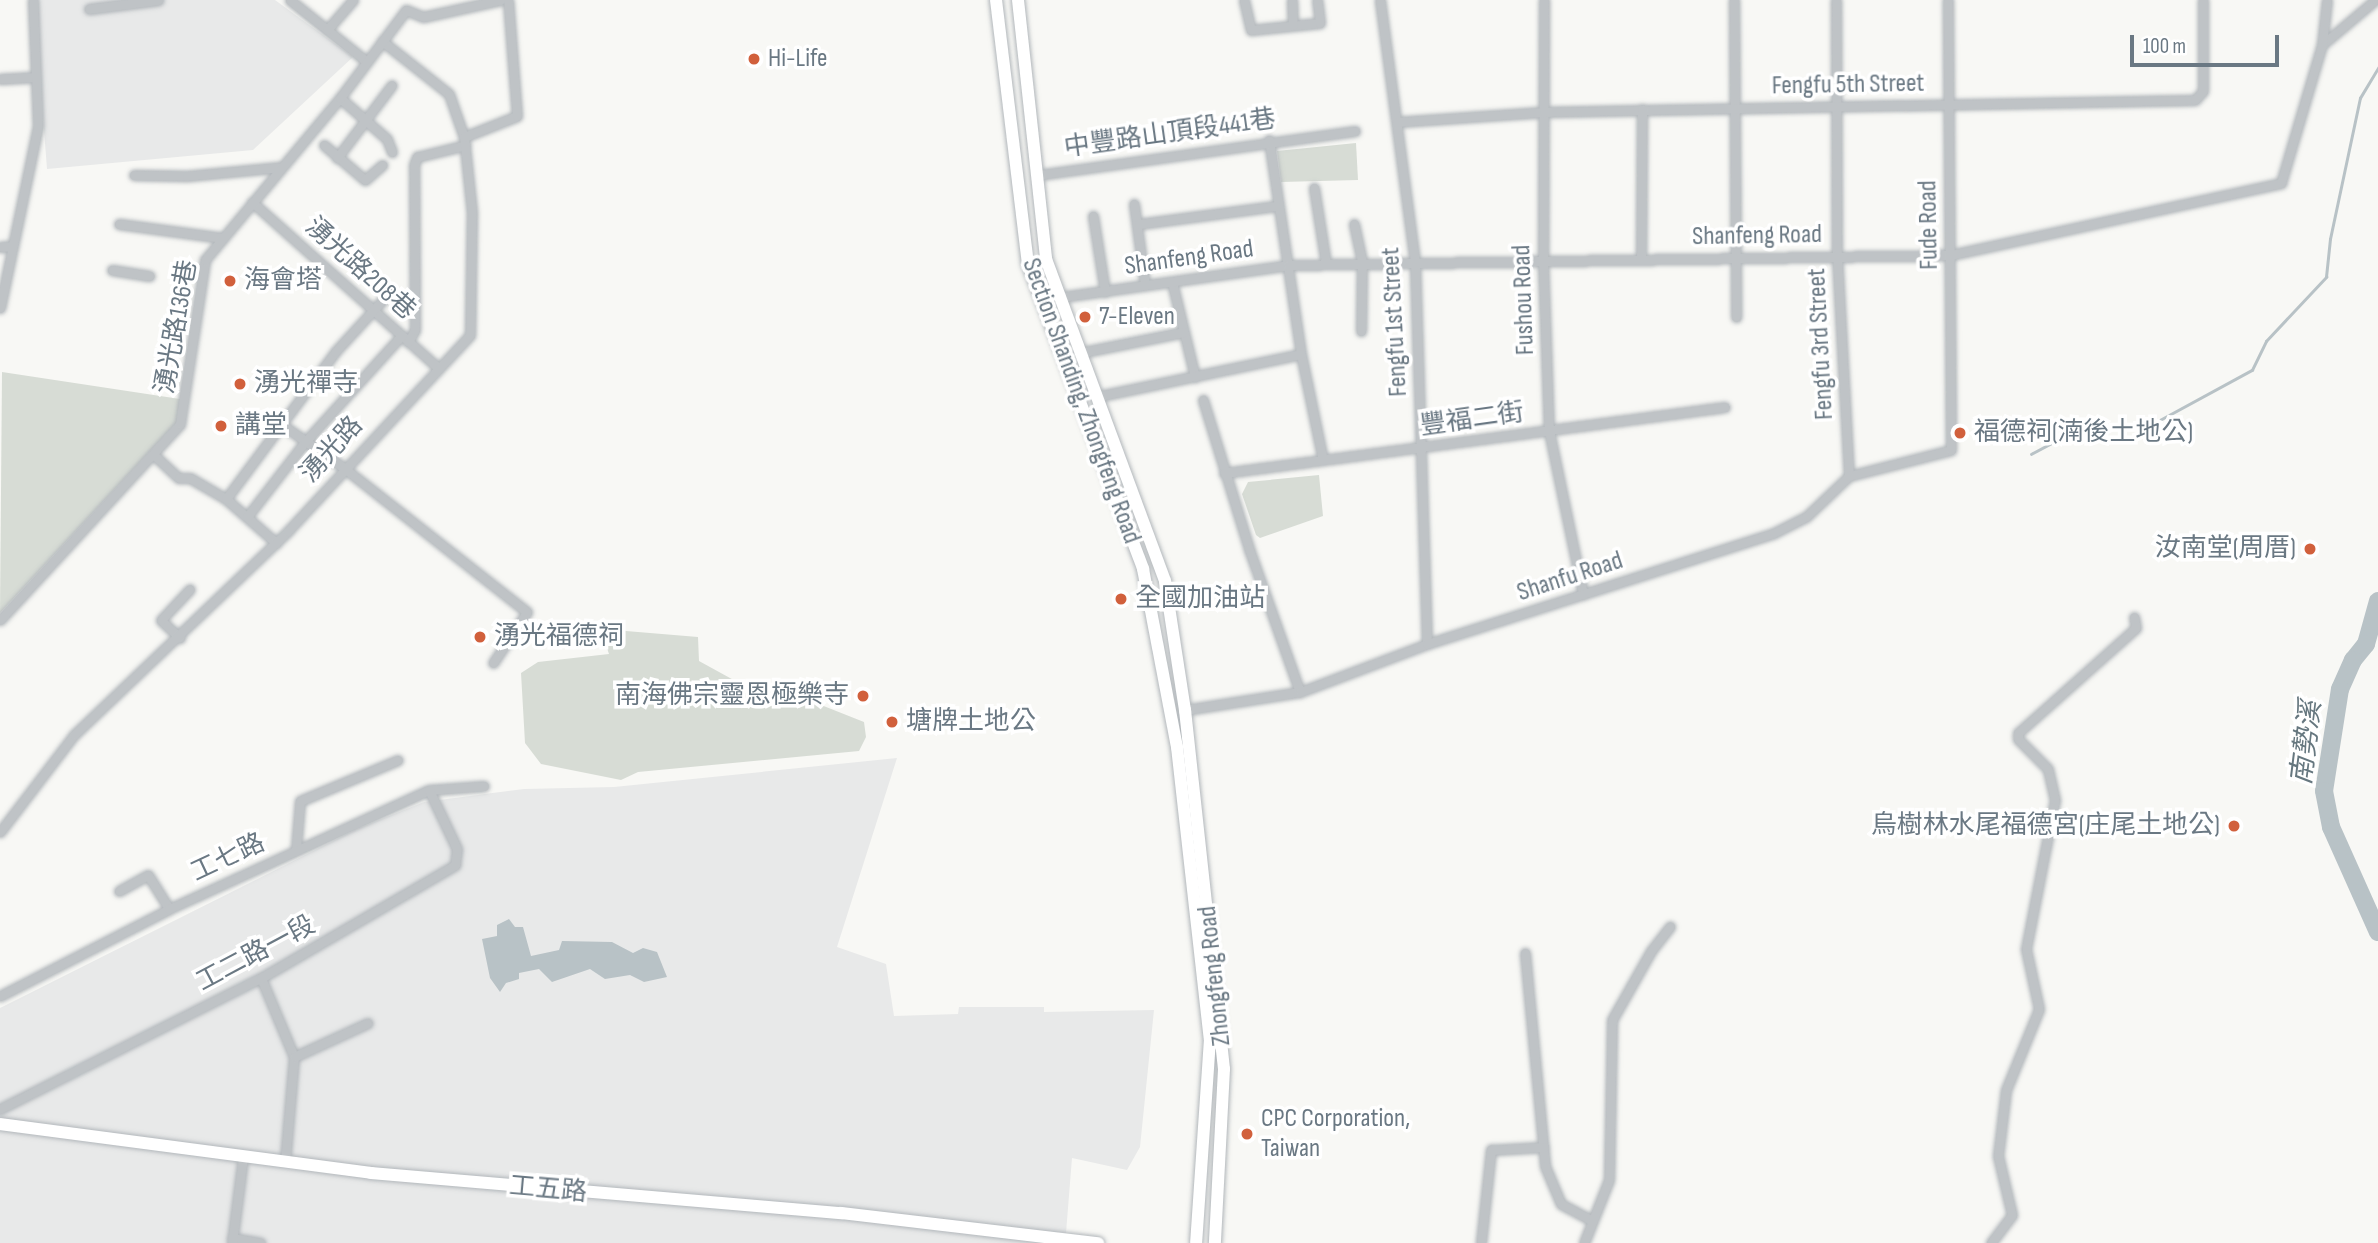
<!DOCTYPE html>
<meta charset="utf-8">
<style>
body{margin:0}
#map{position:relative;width:2378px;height:1243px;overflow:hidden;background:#f8f8f5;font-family:"Sofia Sans Condensed","Noto Sans TC",sans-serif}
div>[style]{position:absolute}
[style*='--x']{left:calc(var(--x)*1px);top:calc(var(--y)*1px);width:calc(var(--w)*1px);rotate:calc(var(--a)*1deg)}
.built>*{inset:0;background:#e8e9e9}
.green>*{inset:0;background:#d7dcd5}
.water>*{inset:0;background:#b8c2c6}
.stream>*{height:2.5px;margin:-1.25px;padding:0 1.25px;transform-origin:1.25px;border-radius:1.25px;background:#b8c2c6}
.river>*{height:18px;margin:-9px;padding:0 9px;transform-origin:9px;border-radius:9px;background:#b8c2c6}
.roads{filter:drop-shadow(0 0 2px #b2b7bb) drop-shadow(0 0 2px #b2b7bb)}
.street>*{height:9px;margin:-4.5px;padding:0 4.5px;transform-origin:4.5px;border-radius:4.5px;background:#bfc3c6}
.secondary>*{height:12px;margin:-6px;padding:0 6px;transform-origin:6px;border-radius:6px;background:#fff}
.dots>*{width:19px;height:19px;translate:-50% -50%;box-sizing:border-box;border:4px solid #fff;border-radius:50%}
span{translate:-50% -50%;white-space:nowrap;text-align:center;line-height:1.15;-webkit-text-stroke:7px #fff;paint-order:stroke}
.poi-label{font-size:26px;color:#6a7883}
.left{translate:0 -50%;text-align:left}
.right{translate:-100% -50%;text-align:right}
.street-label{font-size:26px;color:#6a7883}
.water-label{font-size:28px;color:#66777f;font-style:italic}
.scale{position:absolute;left:2130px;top:35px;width:149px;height:32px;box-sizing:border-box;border:4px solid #6a7883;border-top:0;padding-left:9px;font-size:21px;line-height:24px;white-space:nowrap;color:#6a7883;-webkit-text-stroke:5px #fff;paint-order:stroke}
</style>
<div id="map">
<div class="built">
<div style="clip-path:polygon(34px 0,275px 0,353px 57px,253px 150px,47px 169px)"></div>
<div style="clip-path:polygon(897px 758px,837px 947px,886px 964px,894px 1016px,958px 1014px,959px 1007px,1044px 1007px,1044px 1012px,1154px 1010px,1140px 1147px,1127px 1170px,1072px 1158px,1066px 1233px,1058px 1232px,1057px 1243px,0 1243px,0 1008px,357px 829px,424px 802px,524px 789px,614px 787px)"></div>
</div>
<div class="green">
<div style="clip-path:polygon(1356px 143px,1358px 180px,1281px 182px,1277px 151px)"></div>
<div style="clip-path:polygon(2px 372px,180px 399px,177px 422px,0 613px)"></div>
<div style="clip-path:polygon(1319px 475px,1323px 516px,1260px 538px,1256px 535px,1242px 494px,1248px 482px)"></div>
<div style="clip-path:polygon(598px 621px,626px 631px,698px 637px,699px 661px,750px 689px,775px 691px,796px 702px,811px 701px,864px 722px,866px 737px,859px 751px,638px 772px,621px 780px,541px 764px,525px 743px,521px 673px,538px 662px,609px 654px)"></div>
</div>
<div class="water">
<div style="clip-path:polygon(509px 919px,515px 927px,523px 927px,531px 956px,559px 950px,562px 941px,612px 942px,633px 953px,643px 948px,657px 952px,667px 977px,644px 982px,630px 975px,605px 979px,590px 969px,552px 982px,539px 969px,519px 973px,519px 979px,506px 983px,500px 992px,490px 978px,482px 939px,497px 936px,497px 925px)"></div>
</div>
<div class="stream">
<div style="--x:2031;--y:454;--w:55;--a:-28"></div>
<div style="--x:2080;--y:428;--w:45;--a:0"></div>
<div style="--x:2125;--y:428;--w:34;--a:-12"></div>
<div style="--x:2158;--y:421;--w:107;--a:-28.5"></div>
<div style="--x:2252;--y:370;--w:32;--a:-64"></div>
<div style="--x:2266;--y:341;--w:88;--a:-46.8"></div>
<div style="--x:2326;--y:277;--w:38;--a:-84"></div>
<div style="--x:2330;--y:239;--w:144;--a:-78"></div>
<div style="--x:2360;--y:98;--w:35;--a:-59"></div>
</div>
<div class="river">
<div style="--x:2378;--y:601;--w:45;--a:105.6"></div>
<div style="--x:2366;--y:644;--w:21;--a:129"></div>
<div style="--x:2353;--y:660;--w:32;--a:114"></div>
<div style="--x:2340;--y:689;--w:103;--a:98.9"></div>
<div style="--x:2324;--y:791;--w:37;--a:79"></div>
<div style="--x:2331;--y:827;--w:115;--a:65.9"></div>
</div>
<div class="roads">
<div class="street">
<div style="--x:290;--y:0;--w:97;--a:38.8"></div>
<div style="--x:1244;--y:0;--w:31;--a:77"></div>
<div style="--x:1251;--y:30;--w:69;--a:-5.8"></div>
<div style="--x:1320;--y:23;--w:23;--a:-97"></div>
<div style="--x:1292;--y:0;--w:25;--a:88"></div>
<div style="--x:1380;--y:0;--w:265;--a:82.4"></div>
<div style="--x:1415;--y:263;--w:381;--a:88.2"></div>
<div style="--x:1544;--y:0;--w:261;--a:90.2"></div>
<div style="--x:1543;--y:261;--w:170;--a:88"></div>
<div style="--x:1549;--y:431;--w:167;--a:78.2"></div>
<div style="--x:1734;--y:0;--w:317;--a:89.6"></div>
<div style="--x:1836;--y:0;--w:255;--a:89.8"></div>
<div style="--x:1837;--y:255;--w:221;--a:86.9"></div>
<div style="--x:89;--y:9;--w:70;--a:-7.4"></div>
<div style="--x:327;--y:30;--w:40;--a:-49"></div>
<div style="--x:382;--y:41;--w:85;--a:38.3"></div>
<div style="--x:449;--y:94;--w:46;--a:70.8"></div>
<div style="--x:2322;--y:45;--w:70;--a:-40.3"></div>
<div style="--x:0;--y:79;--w:36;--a:-3"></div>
<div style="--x:340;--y:98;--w:62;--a:41.1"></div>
<div style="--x:387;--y:139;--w:14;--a:69"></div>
<div style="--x:1397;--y:122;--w:147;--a:-3.9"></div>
<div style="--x:1544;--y:112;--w:651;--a:-1.06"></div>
<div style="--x:2195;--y:100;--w:12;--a:-48"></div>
<div style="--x:2203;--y:91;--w:91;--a:-90"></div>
<div style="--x:1269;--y:140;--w:216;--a:81.5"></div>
<div style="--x:1301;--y:354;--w:108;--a:78.3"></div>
<div style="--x:324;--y:145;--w:54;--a:40.5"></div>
<div style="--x:365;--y:180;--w:23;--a:-41"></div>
<div style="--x:337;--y:158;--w:91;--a:-53"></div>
<div style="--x:134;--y:175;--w:53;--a:1.1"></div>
<div style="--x:187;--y:176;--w:95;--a:-5.4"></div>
<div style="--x:1038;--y:175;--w:320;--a:-7.9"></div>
<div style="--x:1314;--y:188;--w:77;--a:81"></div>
<div style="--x:252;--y:202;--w:249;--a:41.7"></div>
<div style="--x:1134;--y:204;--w:82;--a:82.3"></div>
<div style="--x:1093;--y:216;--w:77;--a:81"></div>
<div style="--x:119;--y:224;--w:105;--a:7.7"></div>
<div style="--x:1139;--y:224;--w:138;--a:-7.5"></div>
<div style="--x:1354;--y:224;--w:39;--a:78"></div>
<div style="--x:1362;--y:262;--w:69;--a:90.8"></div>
<div style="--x:0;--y:247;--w:13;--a:-4"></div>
<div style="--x:1641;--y:259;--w:150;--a:-89.6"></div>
<div style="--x:112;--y:270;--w:38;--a:9"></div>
<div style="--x:1172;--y:282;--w:98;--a:76.4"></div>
<div style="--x:1040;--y:300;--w:250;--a:-8"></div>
<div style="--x:1288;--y:265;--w:663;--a:-0.86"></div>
<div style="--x:1951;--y:255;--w:338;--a:-12.3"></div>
<div style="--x:2281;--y:183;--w:144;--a:-73.5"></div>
<div style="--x:2322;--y:45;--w:45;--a:-83.7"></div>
<div style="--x:0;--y:308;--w:186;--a:-78.2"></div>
<div style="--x:38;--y:126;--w:126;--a:-92.3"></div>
<div style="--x:408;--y:342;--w:14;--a:-60"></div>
<div style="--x:415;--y:330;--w:165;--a:-90.3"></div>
<div style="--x:414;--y:165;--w:9;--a:-69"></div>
<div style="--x:417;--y:157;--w:50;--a:-13.8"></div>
<div style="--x:1079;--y:353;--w:107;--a:-11.3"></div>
<div style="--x:1095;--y:397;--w:210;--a:-11.8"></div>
<div style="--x:1203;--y:400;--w:156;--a:72.8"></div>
<div style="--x:1249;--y:549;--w:152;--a:70.4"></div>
<div style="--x:281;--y:424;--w:77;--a:34.9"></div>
<div style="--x:344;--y:468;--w:233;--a:38.2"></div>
<div style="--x:527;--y:612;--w:61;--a:123.7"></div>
<div style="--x:154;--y:455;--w:34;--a:43"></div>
<div style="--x:179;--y:478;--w:11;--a:0"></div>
<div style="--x:190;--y:478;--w:42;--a:30.3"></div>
<div style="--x:226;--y:499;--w:67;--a:41.3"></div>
<div style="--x:1224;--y:473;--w:505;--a:-7.5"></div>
<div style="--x:226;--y:499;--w:183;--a:-53.4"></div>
<div style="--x:335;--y:352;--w:81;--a:-47.5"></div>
<div style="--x:247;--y:517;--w:95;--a:-52.3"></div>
<div style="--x:305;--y:442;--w:144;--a:-47.8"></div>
<div style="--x:0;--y:620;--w:266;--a:-47.4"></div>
<div style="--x:180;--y:424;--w:166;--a:-81.3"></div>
<div style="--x:205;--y:260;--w:211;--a:-50.2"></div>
<div style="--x:340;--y:98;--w:110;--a:-53.1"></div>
<div style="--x:406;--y:10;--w:18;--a:22"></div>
<div style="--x:423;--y:17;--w:79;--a:-12.4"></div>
<div style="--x:180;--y:638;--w:26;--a:-137"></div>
<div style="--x:161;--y:620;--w:42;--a:-46.9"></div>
<div style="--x:1185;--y:710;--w:116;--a:-8.9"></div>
<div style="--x:1300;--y:692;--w:136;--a:-20.7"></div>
<div style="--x:1427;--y:644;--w:364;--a:-17.7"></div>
<div style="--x:1774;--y:533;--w:36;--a:-27"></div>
<div style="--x:1806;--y:517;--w:59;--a:-43.6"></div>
<div style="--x:1849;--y:476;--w:105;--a:-14.3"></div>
<div style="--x:1951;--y:450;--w:450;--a:-90.4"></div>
<div style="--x:0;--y:832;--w:122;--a:-52.7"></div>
<div style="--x:74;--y:735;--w:296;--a:-43.6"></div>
<div style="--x:288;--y:531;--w:267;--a:-47.1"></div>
<div style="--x:470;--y:335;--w:122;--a:-89.1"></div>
<div style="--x:472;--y:213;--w:76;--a:-96"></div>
<div style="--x:464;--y:137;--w:57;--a:-21.6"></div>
<div style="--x:517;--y:116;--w:116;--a:-94.4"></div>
<div style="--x:296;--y:849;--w:48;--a:-85.2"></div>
<div style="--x:300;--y:801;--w:106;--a:-22.7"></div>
<div style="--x:119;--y:891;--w:33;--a:-29"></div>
<div style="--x:148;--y:875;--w:40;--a:58"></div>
<div style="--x:1525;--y:953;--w:214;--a:84.6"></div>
<div style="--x:1545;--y:1166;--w:41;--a:67.2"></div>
<div style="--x:1561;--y:1204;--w:34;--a:28"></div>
<div style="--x:261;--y:978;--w:86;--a:67.3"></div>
<div style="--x:294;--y:1057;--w:104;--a:94.9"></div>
<div style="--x:0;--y:996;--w:190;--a:-27.2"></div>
<div style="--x:169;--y:909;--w:286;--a:-24.6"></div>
<div style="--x:429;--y:790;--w:55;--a:-4.2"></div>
<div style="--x:294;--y:1057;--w:81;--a:-24.7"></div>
<div style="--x:0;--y:1109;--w:292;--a:-26.7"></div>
<div style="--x:261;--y:978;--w:225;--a:-30.2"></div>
<div style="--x:455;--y:865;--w:16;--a:-83"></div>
<div style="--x:457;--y:849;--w:65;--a:-115.4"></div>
<div style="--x:232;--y:1238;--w:29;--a:10"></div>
<div style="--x:232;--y:1243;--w:87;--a:-82.7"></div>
<div style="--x:1481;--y:1243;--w:94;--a:-83.9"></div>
<div style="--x:1491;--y:1150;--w:53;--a:-3.2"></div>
<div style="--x:1584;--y:1243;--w:68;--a:-68.4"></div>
<div style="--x:1609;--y:1180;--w:160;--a:-88.9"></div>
<div style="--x:1612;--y:1020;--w:79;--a:-60.5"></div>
<div style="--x:1651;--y:951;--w:31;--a:-52"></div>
<div style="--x:1991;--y:1243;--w:35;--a:-53"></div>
<div style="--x:2012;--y:1215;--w:61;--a:-103.3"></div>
<div style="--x:1998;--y:1156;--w:66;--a:-83.1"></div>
<div style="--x:2006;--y:1090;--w:87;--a:-67.8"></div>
<div style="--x:2039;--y:1009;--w:61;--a:-102.2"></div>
<div style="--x:2026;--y:949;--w:152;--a:-79"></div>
<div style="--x:2055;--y:800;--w:32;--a:-103"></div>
<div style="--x:2048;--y:769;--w:42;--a:-135"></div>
<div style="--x:2018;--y:739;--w:6;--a:-90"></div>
<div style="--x:2018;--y:733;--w:158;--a:-41.7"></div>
<div style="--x:2136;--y:628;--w:11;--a:-100"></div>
</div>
<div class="secondary">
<div style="--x:996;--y:0;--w:266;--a:83.1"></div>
<div style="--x:1028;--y:264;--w:326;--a:69.3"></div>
<div style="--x:1143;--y:569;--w:181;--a:79.2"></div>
<div style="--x:1177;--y:747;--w:294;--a:83.6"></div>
<div style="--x:1210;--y:1039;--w:204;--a:93.9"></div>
<div style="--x:1018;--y:0;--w:261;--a:83.8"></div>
<div style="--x:1046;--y:259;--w:343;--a:69.7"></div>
<div style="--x:1165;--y:581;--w:131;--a:81.2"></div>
<div style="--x:1185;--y:710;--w:361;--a:83.8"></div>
<div style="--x:1224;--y:1069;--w:174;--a:93"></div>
<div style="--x:0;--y:1124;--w:374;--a:7.5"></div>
<div style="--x:371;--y:1173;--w:472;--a:4.9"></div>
<div style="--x:841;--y:1213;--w:259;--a:6.7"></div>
</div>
</div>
<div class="dots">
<div style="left:754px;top:59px;background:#d1603c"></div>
<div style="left:230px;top:281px;background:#d1603c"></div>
<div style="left:1085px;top:317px;background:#d1603c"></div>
<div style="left:240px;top:384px;background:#d1603c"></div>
<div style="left:221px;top:426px;background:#d1603c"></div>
<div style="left:1960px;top:433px;background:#d1603c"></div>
<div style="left:2310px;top:549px;background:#d1603c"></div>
<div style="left:1121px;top:599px;background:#d1603c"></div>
<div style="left:480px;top:637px;background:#d1603c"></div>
<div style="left:863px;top:696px;background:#d1603c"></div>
<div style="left:892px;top:722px;background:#d1603c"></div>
<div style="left:2234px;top:826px;background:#d1603c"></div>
<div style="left:1247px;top:1134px;background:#d1603c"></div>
</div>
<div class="poi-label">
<span class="left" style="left:768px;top:59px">Hi-Life</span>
<span class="left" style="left:244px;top:281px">海會塔</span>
<span class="left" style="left:1099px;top:317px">7-Eleven</span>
<span class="left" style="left:254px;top:384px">湧光禪寺</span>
<span class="left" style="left:235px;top:426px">講堂</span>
<span class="left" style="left:1974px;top:433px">福德祠(湳後土地公)</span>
<span class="right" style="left:2296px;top:549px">汝南堂(周厝)</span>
<span class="left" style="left:1135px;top:599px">全國加油站</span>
<span class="left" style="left:494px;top:637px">湧光福德祠</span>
<span class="right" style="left:849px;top:696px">南海佛宗靈恩極樂寺</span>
<span class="left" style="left:906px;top:722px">塘牌土地公</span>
<span class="right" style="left:2220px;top:826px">烏樹林水尾福德宮(庄尾土地公)</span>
<span class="left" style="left:1261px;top:1134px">CPC Corporation,<br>Taiwan</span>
</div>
<div class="street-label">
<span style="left:1848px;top:85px;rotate:-1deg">Fengfu 5th Street</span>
<span style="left:1170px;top:134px;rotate:-8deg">中豐路山頂段441巷</span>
<span style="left:1929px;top:225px;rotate:-91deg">Fude Road</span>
<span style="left:1757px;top:236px;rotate:-1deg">Shanfeng Road</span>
<span style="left:1189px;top:258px;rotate:-8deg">Shanfeng Road</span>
<span style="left:360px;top:269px;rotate:42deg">湧光路208巷</span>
<span style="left:1524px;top:300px;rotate:-92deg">Fushou Road</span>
<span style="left:1395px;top:322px;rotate:-93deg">Fengfu 1st Street</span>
<span style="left:177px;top:327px;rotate:-80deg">湧光路136巷</span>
<span style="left:1821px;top:344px;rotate:-93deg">Fengfu 3rd Street</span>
<span style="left:1081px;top:401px;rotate:70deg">Section Shanding, Zhongfeng Road</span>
<span style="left:1472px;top:420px;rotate:-8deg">豐福二街</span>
<span style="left:332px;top:450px;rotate:-48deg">湧光路</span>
<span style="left:1570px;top:577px;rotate:-18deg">Shanfu Road</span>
<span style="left:228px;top:858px;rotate:-25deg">工七路</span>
<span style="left:256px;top:954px;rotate:-28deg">工二路一段</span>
<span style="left:1215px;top:976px;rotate:-96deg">Zhongfeng Road</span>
<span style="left:548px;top:1190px;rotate:5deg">工五路</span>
</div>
<div class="water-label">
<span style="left:2307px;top:743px;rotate:-83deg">南勢溪</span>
</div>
<div class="scale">100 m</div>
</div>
